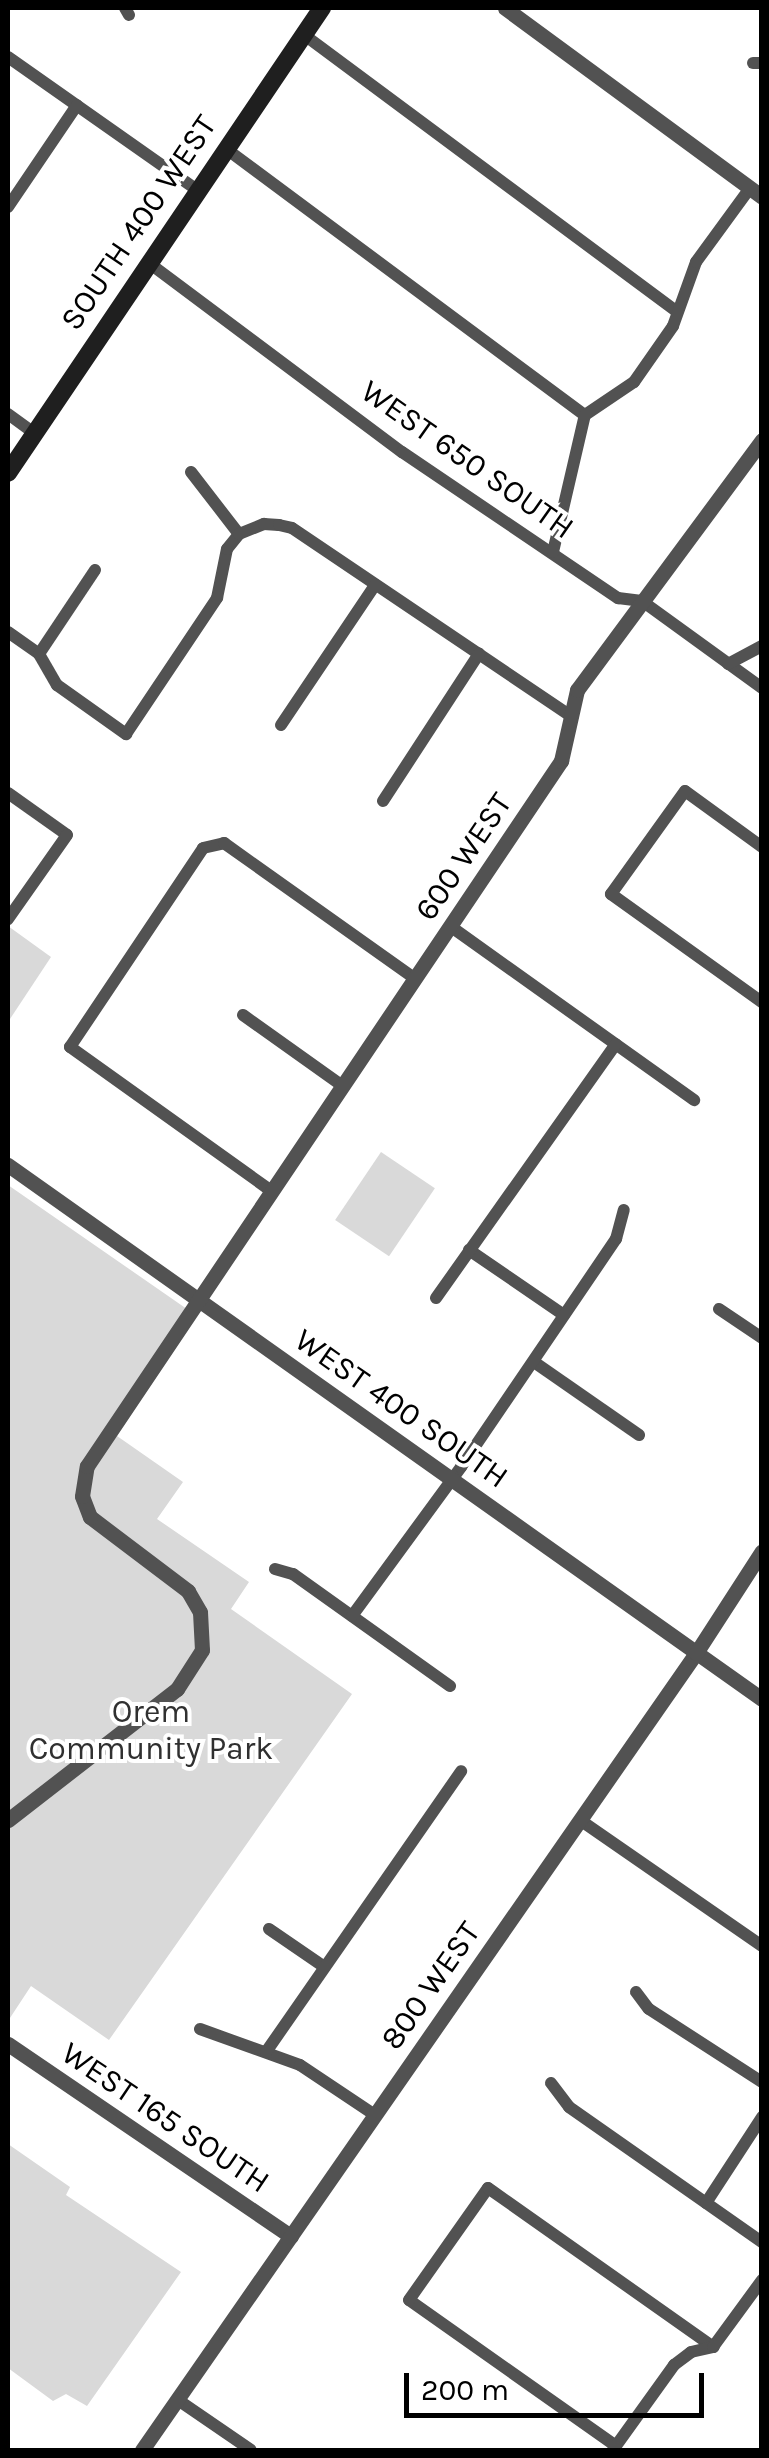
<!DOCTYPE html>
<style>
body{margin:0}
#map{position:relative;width:769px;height:2458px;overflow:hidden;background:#fff;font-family:Karla,sans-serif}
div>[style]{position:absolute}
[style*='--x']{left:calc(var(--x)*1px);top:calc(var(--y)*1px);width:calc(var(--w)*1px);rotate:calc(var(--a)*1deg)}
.green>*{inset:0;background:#d9d9d9;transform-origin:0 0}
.minor>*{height:12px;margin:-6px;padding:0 6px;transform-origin:6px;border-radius:6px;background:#525252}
.tertiary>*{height:15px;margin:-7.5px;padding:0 7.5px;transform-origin:7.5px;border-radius:7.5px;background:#525252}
.secondary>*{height:18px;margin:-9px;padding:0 9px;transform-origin:9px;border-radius:9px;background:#1f1f1f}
span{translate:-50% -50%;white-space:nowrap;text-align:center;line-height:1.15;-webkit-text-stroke:8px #fff;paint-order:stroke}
.street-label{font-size:32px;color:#000}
.park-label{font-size:32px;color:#303030}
.frame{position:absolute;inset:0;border:10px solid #000;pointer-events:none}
.scale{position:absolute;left:404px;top:2373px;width:300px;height:45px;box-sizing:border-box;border:5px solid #000;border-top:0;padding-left:12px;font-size:30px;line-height:35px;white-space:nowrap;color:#000;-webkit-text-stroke:8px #fff;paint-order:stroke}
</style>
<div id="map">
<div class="green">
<div style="clip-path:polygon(8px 926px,51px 957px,8px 1022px)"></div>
<div style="left:381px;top:1152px;width:65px;height:82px;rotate:34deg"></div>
<div style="clip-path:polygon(8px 1185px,197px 1316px,117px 1436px,183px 1482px,157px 1519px,249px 1582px,231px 1609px,352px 1694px,109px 2040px,31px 1986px,8px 2021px)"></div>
<div style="clip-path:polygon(8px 2144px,70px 2187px,66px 2195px,181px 2272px,87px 2406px,66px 2394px,53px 2401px,8px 2368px)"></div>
</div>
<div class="minor">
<div style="--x:125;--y:8;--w:8;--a:60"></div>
<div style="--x:303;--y:34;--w:463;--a:36.6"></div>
<div style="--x:8;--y:57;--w:231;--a:35.1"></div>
<div style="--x:753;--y:63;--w:9;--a:0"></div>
<div style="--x:225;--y:148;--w:448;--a:36.6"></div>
<div style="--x:8;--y:207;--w:123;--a:-55.9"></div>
<div style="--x:149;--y:263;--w:316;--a:36.8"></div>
<div style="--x:402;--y:452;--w:261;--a:34.1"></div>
<div style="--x:618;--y:598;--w:24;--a:7"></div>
<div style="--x:642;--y:601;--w:148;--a:35.9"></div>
<div style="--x:8;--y:414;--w:32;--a:36"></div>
<div style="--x:191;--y:472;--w:78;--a:52.3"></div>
<div style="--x:553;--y:552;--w:141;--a:-76.9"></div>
<div style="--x:585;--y:415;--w:59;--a:-34"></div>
<div style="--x:634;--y:382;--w:68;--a:-55.1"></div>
<div style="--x:673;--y:326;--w:68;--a:-70.2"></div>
<div style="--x:696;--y:262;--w:92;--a:-53.9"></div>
<div style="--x:8;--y:632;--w:38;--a:35"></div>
<div style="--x:39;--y:654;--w:36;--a:60"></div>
<div style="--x:57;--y:685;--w:85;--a:35.4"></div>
<div style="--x:126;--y:734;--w:164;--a:-56.2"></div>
<div style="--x:217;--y:598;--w:50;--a:-78.5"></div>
<div style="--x:227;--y:549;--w:19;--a:-51"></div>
<div style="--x:239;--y:534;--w:27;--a:-22"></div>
<div style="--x:264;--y:524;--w:15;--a:4"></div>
<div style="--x:279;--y:525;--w:13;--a:13"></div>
<div style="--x:292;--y:528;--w:338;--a:34"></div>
<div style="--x:39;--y:654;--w:101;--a:-56.3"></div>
<div style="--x:728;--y:664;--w:38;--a:-28"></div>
<div style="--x:281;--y:725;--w:169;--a:-56.1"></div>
<div style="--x:8;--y:793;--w:72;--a:35.4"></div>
<div style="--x:67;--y:835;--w:103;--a:125.1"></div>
<div style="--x:383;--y:801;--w:176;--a:-56.9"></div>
<div style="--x:762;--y:847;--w:95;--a:-144"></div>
<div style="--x:685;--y:791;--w:127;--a:125.7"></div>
<div style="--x:611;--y:894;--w:186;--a:35.6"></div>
<div style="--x:450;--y:926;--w:300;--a:35.5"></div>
<div style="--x:243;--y:1015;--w:120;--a:35.5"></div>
<div style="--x:270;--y:1190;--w:246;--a:-144.4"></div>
<div style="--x:70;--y:1047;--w:239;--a:-56.2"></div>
<div style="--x:203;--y:848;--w:22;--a:-13"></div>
<div style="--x:224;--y:843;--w:233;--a:35.4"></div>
<div style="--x:469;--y:1250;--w:115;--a:34.4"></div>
<div style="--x:436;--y:1298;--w:311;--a:-54.7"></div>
<div style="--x:719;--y:1309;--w:52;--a:34"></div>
<div style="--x:534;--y:1362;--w:128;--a:34.8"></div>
<div style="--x:275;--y:1569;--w:19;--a:16"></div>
<div style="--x:293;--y:1574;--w:193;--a:35.5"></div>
<div style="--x:352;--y:1616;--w:185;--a:-53.8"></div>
<div style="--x:461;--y:1467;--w:276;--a:-55.8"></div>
<div style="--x:616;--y:1239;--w:30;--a:-75"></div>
<div style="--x:580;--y:1820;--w:221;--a:34.7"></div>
<div style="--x:269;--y:1929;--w:65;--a:34.4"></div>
<div style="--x:636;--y:1992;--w:21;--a:53"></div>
<div style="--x:649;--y:2009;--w:135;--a:32.9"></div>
<div style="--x:200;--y:2029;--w:106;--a:19.8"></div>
<div style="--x:300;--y:2065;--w:90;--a:33.7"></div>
<div style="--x:266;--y:2052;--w:342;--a:-55.2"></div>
<div style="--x:551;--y:2083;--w:30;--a:53"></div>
<div style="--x:569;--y:2107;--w:236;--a:35"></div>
<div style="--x:706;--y:2203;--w:103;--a:-56.9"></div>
<div style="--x:178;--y:2400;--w:88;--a:34.4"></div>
<div style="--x:616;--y:2446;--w:253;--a:-144.8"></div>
<div style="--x:409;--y:2300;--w:137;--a:-54.8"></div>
<div style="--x:488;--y:2188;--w:276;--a:35.2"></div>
<div style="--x:613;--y:2450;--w:105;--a:-54.3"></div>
<div style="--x:674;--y:2365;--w:21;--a:-37"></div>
<div style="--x:691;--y:2352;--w:23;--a:-13"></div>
<div style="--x:713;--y:2347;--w:83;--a:-53.8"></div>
</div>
<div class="tertiary">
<div style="--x:505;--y:8;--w:319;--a:36.3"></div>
<div style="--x:8;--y:1165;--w:924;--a:35.31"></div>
<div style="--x:8;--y:1820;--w:214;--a:-37.8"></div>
<div style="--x:177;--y:1689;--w:46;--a:-57.3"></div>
<div style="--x:202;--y:1650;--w:38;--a:-93"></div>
<div style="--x:200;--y:1612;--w:24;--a:-120"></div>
<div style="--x:188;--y:1591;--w:123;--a:-142.9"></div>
<div style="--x:90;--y:1517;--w:22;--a:-111"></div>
<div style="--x:82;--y:1496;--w:30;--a:-81"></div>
<div style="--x:87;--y:1466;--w:850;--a:-56.09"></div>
<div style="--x:561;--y:761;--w:73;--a:-77.3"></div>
<div style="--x:577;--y:690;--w:311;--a:-53.5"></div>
<div style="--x:8;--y:2044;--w:342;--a:34.2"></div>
<div style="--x:142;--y:2450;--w:971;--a:-55.2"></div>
<div style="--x:696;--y:1653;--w:121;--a:-57.1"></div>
</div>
<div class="secondary">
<div style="--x:8;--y:473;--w:561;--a:-55.97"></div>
</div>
<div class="street-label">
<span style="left:139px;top:223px;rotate:-56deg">SOUTH 400 WEST</span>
<span style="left:467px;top:460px;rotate:35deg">WEST 650 SOUTH</span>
<span style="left:464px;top:857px;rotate:-56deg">600 WEST</span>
<span style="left:401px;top:1409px;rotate:35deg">WEST 400 SOUTH</span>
<span style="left:431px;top:1986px;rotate:-55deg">800 WEST</span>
<span style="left:165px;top:2118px;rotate:34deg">WEST 165 SOUTH</span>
</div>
<div class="park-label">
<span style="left:151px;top:1731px">Orem<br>Community Park</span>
</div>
<div class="frame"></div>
<div class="scale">200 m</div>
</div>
